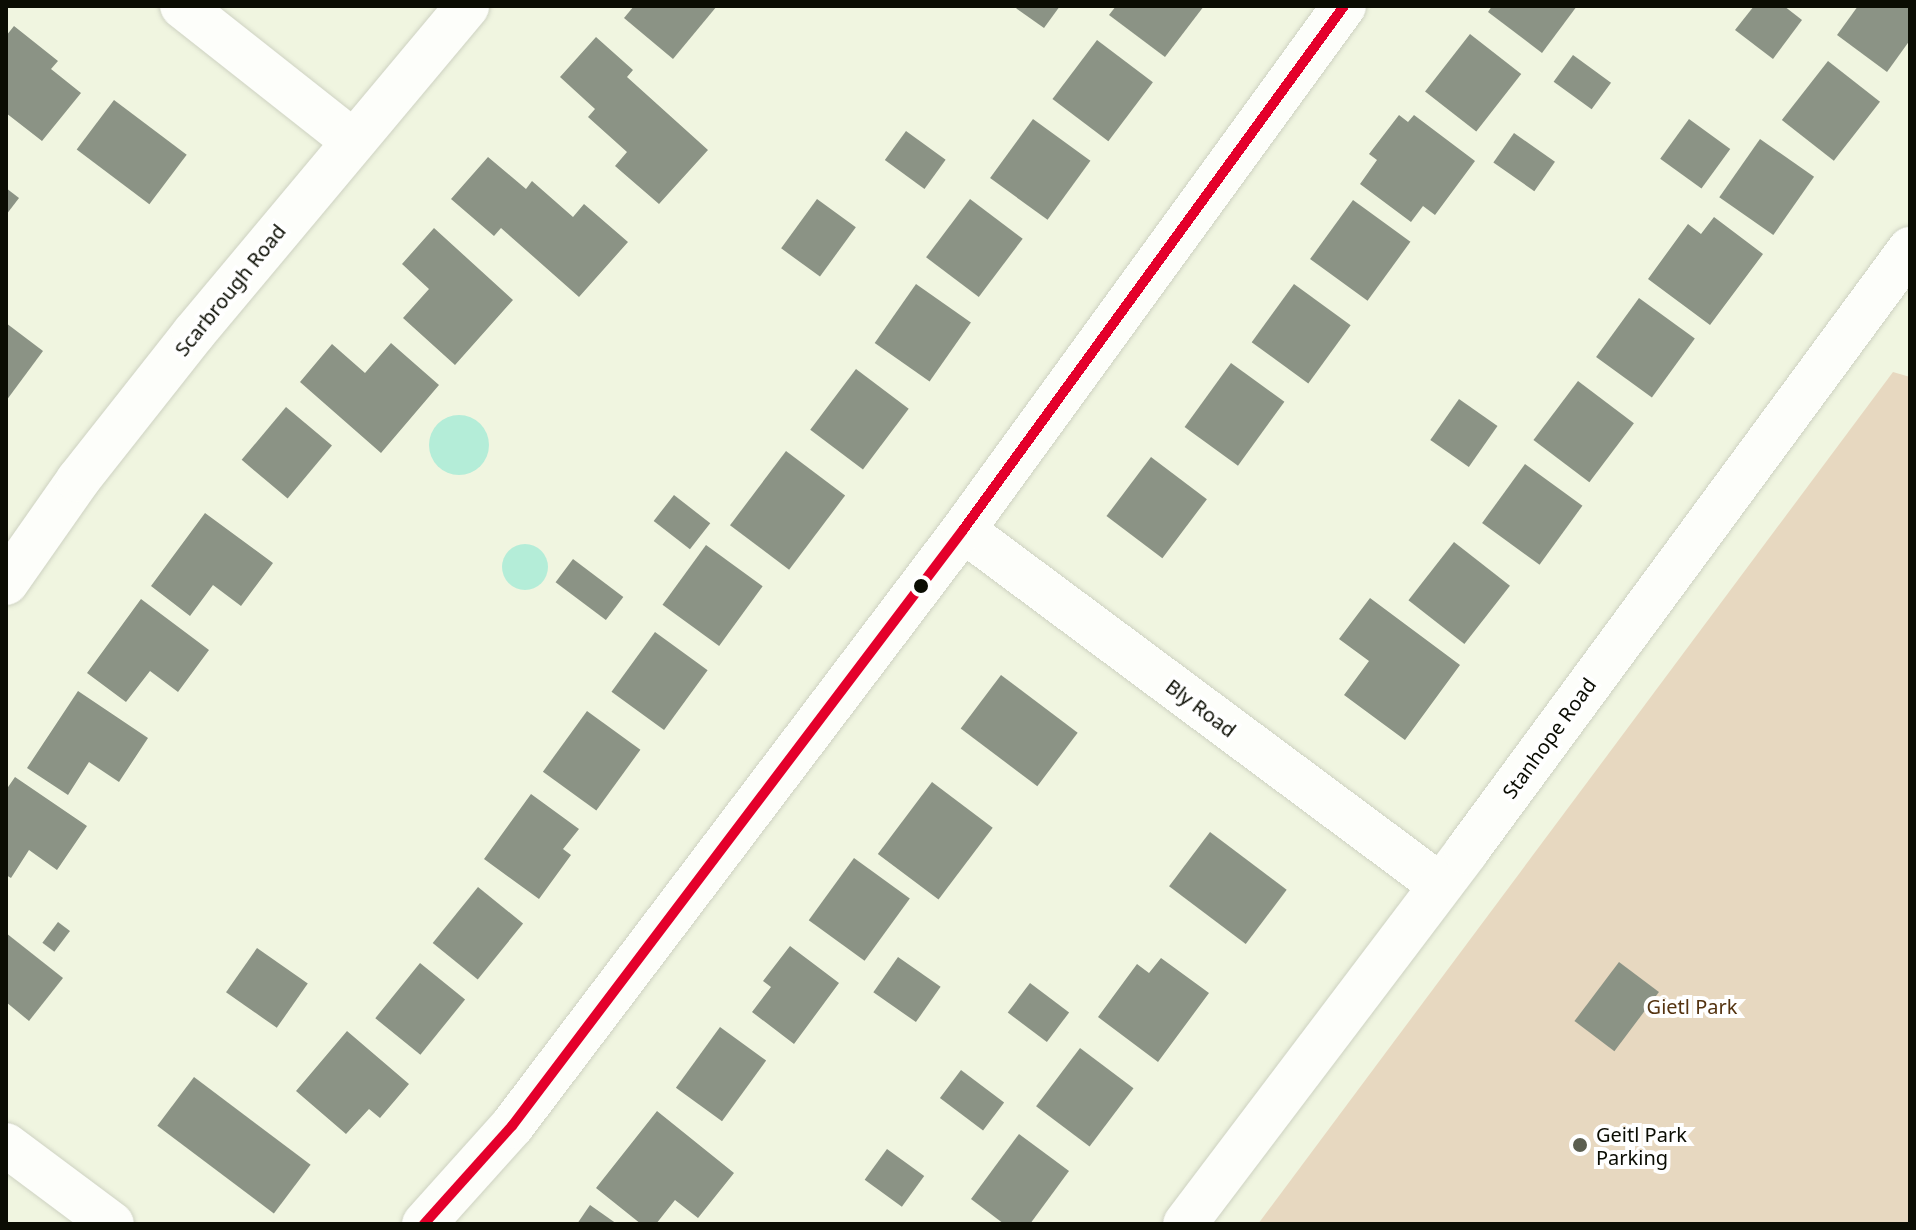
<!DOCTYPE html>
<style>
body{margin:0}
#map{position:relative;width:1916px;height:1230px;overflow:hidden;background:#f0f5e0;font-family:"Noto Sans",sans-serif}
div>[style]{position:absolute}
[style*='--x']{left:calc(var(--x)*1px);top:calc(var(--y)*1px);width:calc(var(--w)*1px);rotate:calc(var(--a)*1deg)}
.green>*{inset:0;background:#e7d8c0}
.water>*{inset:0;background:#b4edd8}
.round{border-radius:50%}
.building>*{inset:0;background:#8b9385;transform-origin:0 0}
.roads{filter:drop-shadow(0 0 2px #ced2c2) drop-shadow(0 0 2px #ced2c2)}
.street>*{height:44px;margin:-22px;padding:0 22px;transform-origin:22px;border-radius:22px;background:#fdfefa}
.bus-1>*{height:10px;margin:-5px;padding:0 5px;transform-origin:5px;border-radius:5px;background:#e4002b}
.dots>*{width:22px;height:22px;translate:-50% -50%;box-sizing:border-box;border:4px solid #fff;border-radius:50%}
span{translate:-50% -50%;white-space:nowrap;text-align:center;line-height:1.15;-webkit-text-stroke:8px #fff;paint-order:stroke}
.street-label{font-size:20px;color:#0b0d03}
.park-label{font-size:20px;color:#543310}
.poi-label{font-size:20px;color:#0b0d03}
.left{translate:0 -50%;text-align:left}
.frame{position:absolute;inset:0;border:8px solid #0b0d03;pointer-events:none}
</style>
<div id="map">
<div class="green">
<div style="clip-path:polygon(1893px 372px,1910px 377px,1910px 1224px,1258px 1224px)"></div>
</div>
<div class="water">
<div class="round" style="left:429px;top:415px;width:60px;height:60px"></div>
<div class="round" style="left:502px;top:544px;width:46px;height:46px"></div>
</div>
<div class="building">
<div style="clip-path:polygon(634px 6px,717px 6px,673px 59px,624px 18px)"></div>
<div style="clip-path:polygon(1013px 6px,1060px 6px,1044px 28px)"></div>
<div style="clip-path:polygon(1116px 6px,1204px 6px,1165px 57px,1109px 15px)"></div>
<div style="clip-path:polygon(1492px 6px,1577px 6px,1542px 53px,1488px 12px)"></div>
<div style="clip-path:polygon(1754px 6px,1784px 6px,1802px 20px,1773px 59px,1735px 30px)"></div>
<div style="clip-path:polygon(1858px 6px,1910px 6px,1910px 40px,1887px 72px,1837px 35px)"></div>
<div style="clip-path:polygon(14px 26px,58px 61px,51px 69px,81px 93px,42px 141px,6px 113px,6px 36px)"></div>
<div style="left:1470px;top:34px;width:65px;height:73px;rotate:38deg"></div>
<div style="clip-path:polygon(596px 37px,633px 70px,627px 77px,708px 150px,659px 204px,615px 166px,627px 152px,588px 117px,595px 109px,560px 77px)"></div>
<div style="left:1097px;top:40px;width:70px;height:74px;rotate:37deg"></div>
<div style="left:1573px;top:55px;width:47px;height:33px;rotate:36deg"></div>
<div style="left:1828px;top:61px;width:66px;height:75px;rotate:38deg"></div>
<div style="left:114px;top:100px;width:91px;height:62px;rotate:37deg"></div>
<div style="clip-path:polygon(1399px 115px,1408px 122px,1414px 115px,1475px 161px,1435px 215px,1423px 206px,1411px 222px,1360px 184px,1377px 160px,1369px 154px)"></div>
<div style="left:1033px;top:119px;width:71px;height:73px;rotate:36deg"></div>
<div style="left:1689px;top:119px;width:51px;height:49px;rotate:36deg"></div>
<div style="left:906px;top:131px;width:49px;height:36px;rotate:36deg"></div>
<div style="left:1514px;top:133px;width:50px;height:36px;rotate:35deg"></div>
<div style="left:1760px;top:139px;width:66px;height:71px;rotate:35deg"></div>
<div style="clip-path:polygon(488px 157px,526px 189px,532px 181px,573px 217px,584px 204px,628px 242px,579px 297px,501px 228px,494px 236px,451px 199px)"></div>
<div style="clip-path:polygon(6px 188px,19px 198px,6px 215px)"></div>
<div style="left:817px;top:199px;width:48px;height:61px;rotate:36deg"></div>
<div style="left:970px;top:199px;width:66px;height:73px;rotate:37deg"></div>
<div style="left:1353px;top:200px;width:71px;height:73px;rotate:36deg"></div>
<div style="clip-path:polygon(1714px 217px,1763px 254px,1710px 325px,1648px 279px,1688px 224px,1701px 234px)"></div>
<div style="clip-path:polygon(434px 228px,513px 300px,455px 365px,403px 318px,429px 289px,402px 264px)"></div>
<div style="left:916px;top:284px;width:67px;height:72px;rotate:35deg"></div>
<div style="left:1294px;top:284px;width:70px;height:72px;rotate:36deg"></div>
<div style="left:1639px;top:298px;width:69px;height:73px;rotate:36deg"></div>
<div style="clip-path:polygon(6px 323px,43px 351px,6px 401px)"></div>
<div style="clip-path:polygon(391px 343px,439px 385px,381px 453px,300px 382px,332px 344px,365px 373px)"></div>
<div style="left:1231px;top:363px;width:66px;height:79px;rotate:36deg"></div>
<div style="left:856px;top:369px;width:66px;height:76px;rotate:37deg"></div>
<div style="left:1578px;top:381px;width:70px;height:74px;rotate:37deg"></div>
<div style="left:1459px;top:399px;width:47px;height:50px;rotate:35deg"></div>
<div style="left:286px;top:407px;width:60px;height:69px;rotate:40deg"></div>
<div style="left:786px;top:451px;width:74px;height:93px;rotate:37deg"></div>
<div style="left:1151px;top:457px;width:70px;height:74px;rotate:37deg"></div>
<div style="left:1525px;top:464px;width:71px;height:73px;rotate:36deg"></div>
<div style="left:674px;top:495px;width:46px;height:33px;rotate:38deg"></div>
<div style="clip-path:polygon(205px 513px,273px 563px,241px 606px,213px 585px,190px 616px,151px 586px)"></div>
<div style="left:1454px;top:542px;width:71px;height:74px;rotate:38deg"></div>
<div style="left:706px;top:545px;width:70px;height:74px;rotate:36deg"></div>
<div style="left:573px;top:559px;width:63px;height:29px;rotate:37deg"></div>
<div style="clip-path:polygon(1370px 598px,1460px 665px,1405px 740px,1344px 695px,1369px 661px,1339px 639px)"></div>
<div style="clip-path:polygon(141px 599px,209px 650px,178px 692px,150px 671px,126px 702px,87px 673px)"></div>
<div style="left:655px;top:632px;width:65px;height:74px;rotate:36deg"></div>
<div style="left:1001px;top:675px;width:96px;height:67px;rotate:37deg"></div>
<div style="clip-path:polygon(78px 691px,148px 738px,119px 782px,89px 762px,68px 795px,27px 768px)"></div>
<div style="left:587px;top:711px;width:66px;height:75px;rotate:36deg"></div>
<div style="clip-path:polygon(15px 777px,87px 826px,57px 870px,29px 850px,11px 878px,6px 875px,6px 790px)"></div>
<div style="left:932px;top:782px;width:76px;height:90px;rotate:37deg"></div>
<div style="clip-path:polygon(531px 794px,579px 829px,563px 849px,571px 855px,539px 899px,484px 859px)"></div>
<div style="left:1210px;top:832px;width:96px;height:68px;rotate:37deg"></div>
<div style="left:854px;top:858px;width:69px;height:77px;rotate:36deg"></div>
<div style="left:478px;top:887px;width:58px;height:72px;rotate:39deg"></div>
<div style="left:58px;top:922px;width:15px;height:26px;rotate:37deg"></div>
<div style="clip-path:polygon(6px 933px,63px 978px,29px 1021px,6px 1002px)"></div>
<div style="clip-path:polygon(790px 946px,839px 983px,794px 1044px,752px 1012px,771px 987px,763px 981px)"></div>
<div style="left:257px;top:948px;width:62px;height:54px;rotate:35deg"></div>
<div style="left:898px;top:957px;width:52px;height:43px;rotate:35deg"></div>
<div style="clip-path:polygon(1161px 958px,1209px 993px,1158px 1062px,1098px 1017px,1137px 964px,1149px 973px)"></div>
<div style="left:1619px;top:962px;width:50px;height:74px;rotate:37deg"></div>
<div style="left:420px;top:963px;width:58px;height:71px;rotate:39deg"></div>
<div style="left:1030px;top:983px;width:49px;height:37px;rotate:37deg"></div>
<div style="left:720px;top:1027px;width:57px;height:75px;rotate:36deg"></div>
<div style="clip-path:polygon(347px 1031px,409px 1084px,380px 1118px,369px 1109px,346px 1134px,296px 1091px)"></div>
<div style="left:1080px;top:1048px;width:67px;height:73px;rotate:37deg"></div>
<div style="left:961px;top:1070px;width:54px;height:35px;rotate:37deg"></div>
<div style="left:194px;top:1077px;width:146px;height:61px;rotate:37deg"></div>
<div style="clip-path:polygon(657px 1111px,734px 1173px,698px 1218px,675px 1200px,656px 1224px,641px 1224px,596px 1188px)"></div>
<div style="clip-path:polygon(1019px 1134px,1069px 1171px,1030px 1224px,1004px 1224px,971px 1199px)"></div>
<div style="left:887px;top:1149px;width:46px;height:38px;rotate:36deg"></div>
<div style="clip-path:polygon(590px 1205px,617px 1224px,577px 1224px)"></div>
</div>
<div class="roads">
<div class="street">
<div style="--x:182;--y:6;--w:218;--a:38.3"></div>
<div style="--x:963;--y:530;--w:595;--a:36.66"></div>
<div style="--x:6;--y:583;--w:126;--a:-55"></div>
<div style="--x:78;--y:480;--w:187;--a:-51.7"></div>
<div style="--x:194;--y:333;--w:426;--a:-50.1"></div>
<div style="--x:6;--y:1145;--w:132;--a:36.7"></div>
<div style="--x:424;--y:1224;--w:132;--a:-48.1"></div>
<div style="--x:512;--y:1126;--w:747;--a:-52.88"></div>
<div style="--x:963;--y:530;--w:648;--a:-53.98"></div>
<div style="--x:1185;--y:1224;--w:466;--a:-52.9"></div>
<div style="--x:1466;--y:852;--w:749;--a:-53.64"></div>
</div>
</div>
<div class="bus-1">
<div style="--x:424;--y:1224;--w:132;--a:-48.1"></div>
<div style="--x:512;--y:1126;--w:747;--a:-52.88"></div>
<div style="--x:963;--y:530;--w:648;--a:-53.98"></div>
</div>
<div class="dots">
<div style="left:921px;top:586px;background:#0b0d03"></div>
<div style="left:1580px;top:1145px;background:#5b5e50"></div>
</div>
<div class="street-label">
<span style="left:230px;top:290px;rotate:-51deg">Scarbrough Road</span>
<span style="left:1201px;top:708px;rotate:37deg">Bly Road</span>
<span style="left:1549px;top:738px;rotate:-54deg">Stanhope Road</span>
</div>
<div class="park-label">
<span style="left:1692px;top:1006px">Gietl Park</span>
</div>
<div class="poi-label">
<span class="left" style="left:1596px;top:1146px">Geitl Park<br>Parking</span>
</div>
<div class="frame"></div>
</div>
